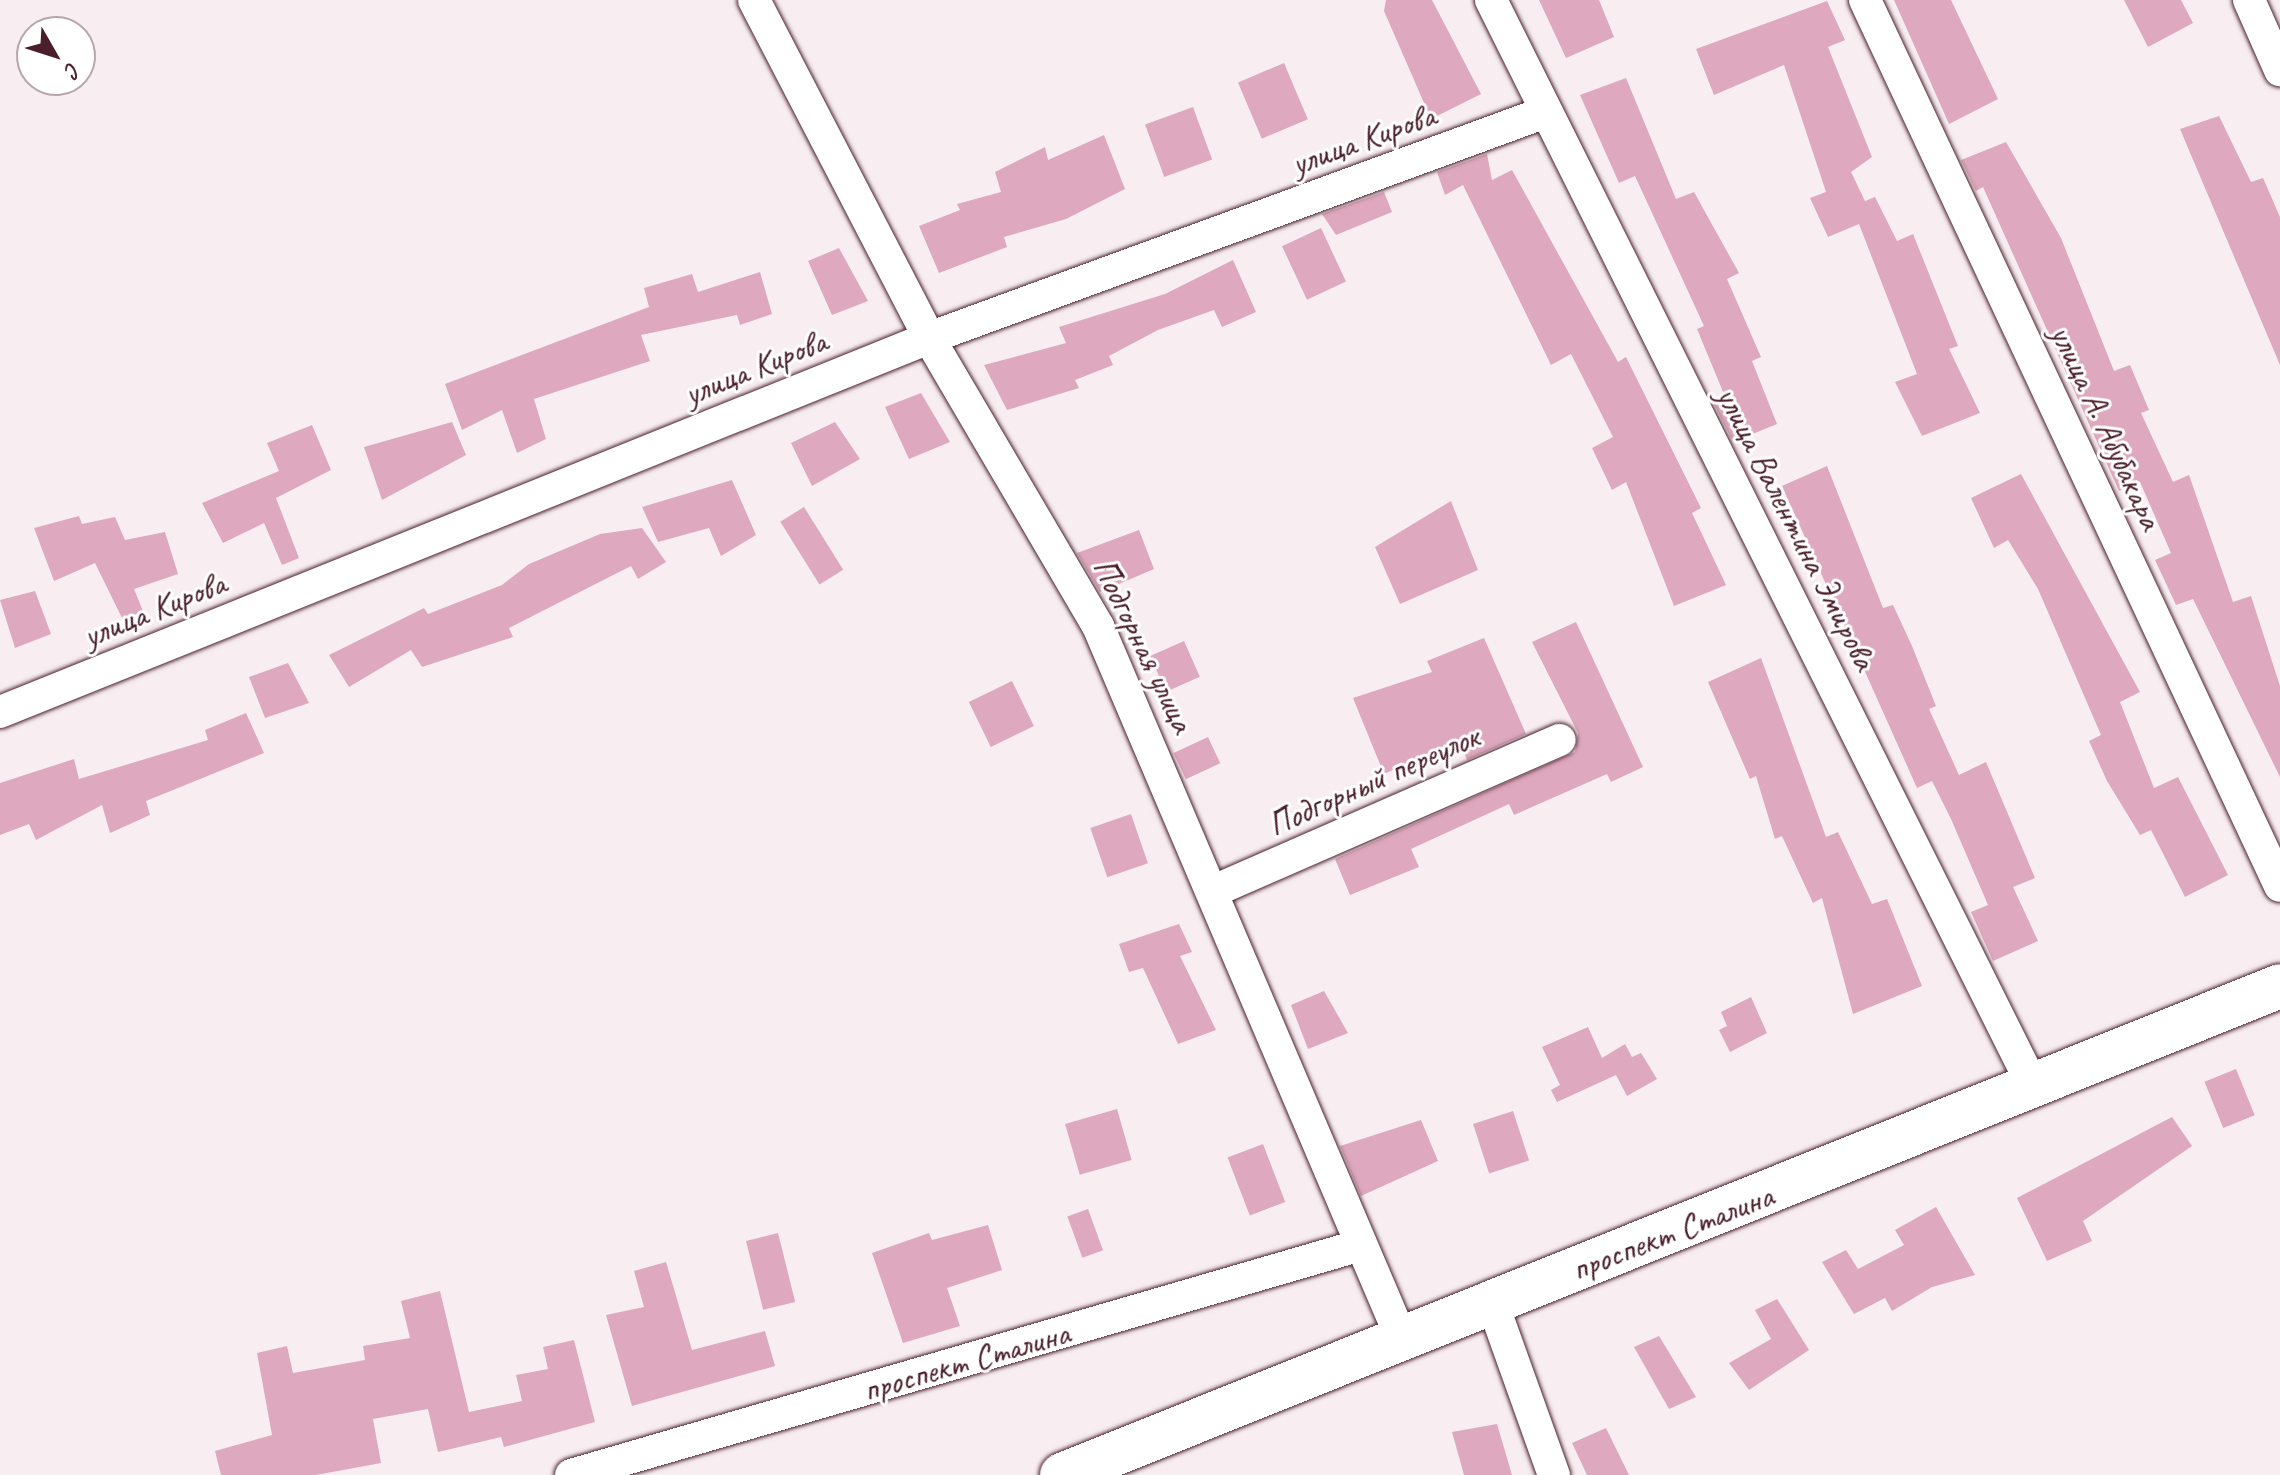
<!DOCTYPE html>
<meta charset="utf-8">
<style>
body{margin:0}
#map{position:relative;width:2280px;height:1475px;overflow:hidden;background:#f8eef2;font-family:Caveat,sans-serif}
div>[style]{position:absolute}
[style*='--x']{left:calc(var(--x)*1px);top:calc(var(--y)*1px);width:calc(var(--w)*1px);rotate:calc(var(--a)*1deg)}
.building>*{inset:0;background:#dea8be;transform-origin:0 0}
.roads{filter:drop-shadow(0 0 2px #4a1f2b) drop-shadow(0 0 2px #4a1f2b)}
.street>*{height:32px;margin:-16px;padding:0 16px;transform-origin:16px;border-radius:16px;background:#fff}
.secondary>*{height:44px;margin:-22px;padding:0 22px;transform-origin:22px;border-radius:22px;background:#fff}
span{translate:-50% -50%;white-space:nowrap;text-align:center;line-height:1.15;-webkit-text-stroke:6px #fff;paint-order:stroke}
.street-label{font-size:34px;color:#4a1f2b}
.north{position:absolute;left:16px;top:16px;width:80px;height:80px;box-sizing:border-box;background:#fff;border:2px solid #b7a5aa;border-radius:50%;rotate:129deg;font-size:22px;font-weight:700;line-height:32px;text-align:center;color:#4a1f2b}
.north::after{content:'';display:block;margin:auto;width:28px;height:36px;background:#4a1f2b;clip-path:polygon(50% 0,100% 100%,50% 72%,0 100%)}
</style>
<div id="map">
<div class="building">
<div style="clip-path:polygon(1386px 0,1432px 0,1481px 94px,1431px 119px,1384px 11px)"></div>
<div style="clip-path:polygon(1539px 0,1599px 0,1614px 37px,1566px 58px)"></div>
<div style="clip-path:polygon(1894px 0,1951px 0,1998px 99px,1949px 124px)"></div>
<div style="clip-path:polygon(2124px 0,2181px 0,2193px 23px,2148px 47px)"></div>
<div style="clip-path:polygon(1827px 1px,1845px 40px,1828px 47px,1872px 157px,1851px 172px,1865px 201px,1875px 197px,1897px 241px,1913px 234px,1958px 346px,1949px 349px,1980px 413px,1922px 436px,1895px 382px,1917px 374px,1859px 224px,1828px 237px,1810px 198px,1826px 192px,1784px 65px,1714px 95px,1696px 49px)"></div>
<div style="left:1284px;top:63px;width:61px;height:50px;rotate:67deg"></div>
<div style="clip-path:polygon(1626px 78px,1676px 199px,1694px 192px,1739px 273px,1727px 279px,1761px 357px,1752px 361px,1777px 424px,1733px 442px,1714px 404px,1726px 399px,1697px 329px,1704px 326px,1635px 176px,1619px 183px,1580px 95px)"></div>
<div style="left:1193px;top:107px;width:56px;height:51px;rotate:70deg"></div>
<div style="clip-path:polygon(2219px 116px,2251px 182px,2263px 178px,2280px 217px,2280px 365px,2180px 129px)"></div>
<div style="clip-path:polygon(1104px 135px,1125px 189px,1066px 219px,1004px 237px,1007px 247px,939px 273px,919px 226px,960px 210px,957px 204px,1001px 192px,995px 172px,1045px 147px,1048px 160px)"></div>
<div style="clip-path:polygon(2006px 142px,2061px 238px,2114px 371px,2130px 365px,2149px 410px,2141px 413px,2173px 482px,2189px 475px,2233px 602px,2251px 596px,2280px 686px,2280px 777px,2193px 599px,2176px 605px,2155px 560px,2171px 553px,2140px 482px,2119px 491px,1983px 187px,1976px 191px,1961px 160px)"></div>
<div style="clip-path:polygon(1487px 154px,1492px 180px,1512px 170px,1618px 362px,1626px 357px,1701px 508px,1692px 513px,1726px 585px,1674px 606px,1626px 482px,1612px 490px,1592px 448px,1613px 437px,1571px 354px,1551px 365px,1463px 185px,1445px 195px,1437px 172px)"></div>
<div style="clip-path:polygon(1384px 192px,1392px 212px,1336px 235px,1322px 214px)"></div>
<div style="left:1321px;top:228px;width:59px;height:43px;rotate:65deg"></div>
<div style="clip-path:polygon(839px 248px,868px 301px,832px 315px,808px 261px)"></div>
<div style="clip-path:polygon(1233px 260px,1256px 312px,1222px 327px,1214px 310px,1158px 330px,1109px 356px,1113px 365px,1075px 380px,1079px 388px,1007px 410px,984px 365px,1066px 343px,1059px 327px,1165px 294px)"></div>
<div style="clip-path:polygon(760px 272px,772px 314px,740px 325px,737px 315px,641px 335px,650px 361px,534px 399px,546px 439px,517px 453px,502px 410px,462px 430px,445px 384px,649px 307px,644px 288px,692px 274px,698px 292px)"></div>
<div style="clip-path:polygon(921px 393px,950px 442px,909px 459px,885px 407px)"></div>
<div style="clip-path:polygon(452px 422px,466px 455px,382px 500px,364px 447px)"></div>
<div style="clip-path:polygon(835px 422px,860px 459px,812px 486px,791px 443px)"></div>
<div style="clip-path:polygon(312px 425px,331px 470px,276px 498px,299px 558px,282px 565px,264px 523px,223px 543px,202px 503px,279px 471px,267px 443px)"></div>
<div style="clip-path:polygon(1827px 466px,1883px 608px,1893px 605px,1912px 646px,1936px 706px,1929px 709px,1959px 775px,1986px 762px,2035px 878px,2013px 887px,2038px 941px,1993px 961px,1971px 912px,1988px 905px,1951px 819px,1932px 781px,1917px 788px,1782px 486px)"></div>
<div style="clip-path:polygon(2021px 474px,2140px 692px,2120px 702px,2154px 788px,2178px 777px,2228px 875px,2185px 897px,2151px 830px,2140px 835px,2107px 781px,2089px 741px,2101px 735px,2038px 589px,2008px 540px,1994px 548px,1971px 498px)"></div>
<div style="clip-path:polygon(732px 480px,756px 535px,721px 556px,709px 528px,658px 542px,642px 507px)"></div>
<div style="clip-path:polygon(1451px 501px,1478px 570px,1400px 604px,1375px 547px)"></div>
<div style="left:804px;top:507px;width:74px;height:28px;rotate:58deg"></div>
<div style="clip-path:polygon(79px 516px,82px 524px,115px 517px,125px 540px,165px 532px,178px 574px,134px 589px,143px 611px,123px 620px,95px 563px,54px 581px,34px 528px)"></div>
<div style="clip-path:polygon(642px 528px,666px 562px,638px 579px,631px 566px,509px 628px,513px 637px,422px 667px,411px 650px,349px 687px,329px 655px,424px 608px,428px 614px,502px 585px,529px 564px,600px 534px)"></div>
<div style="clip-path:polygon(1139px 530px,1154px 569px,1100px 592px,1077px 553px)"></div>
<div style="clip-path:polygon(35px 591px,51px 634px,15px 648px,0 600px)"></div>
<div style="clip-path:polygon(1576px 622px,1643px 767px,1611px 782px,1607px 774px,1514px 815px,1509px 804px,1411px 849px,1419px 867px,1350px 895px,1335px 859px,1575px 752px,1578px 733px,1532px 642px)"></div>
<div style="clip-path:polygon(1484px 638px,1526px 734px,1467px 760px,1459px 740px,1384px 774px,1353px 698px,1432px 672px,1427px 661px)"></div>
<div style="left:1184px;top:641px;width:39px;height:37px;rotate:66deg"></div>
<div style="clip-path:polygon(1761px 658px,1826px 837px,1838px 832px,1872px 904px,1887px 899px,1922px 986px,1853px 1014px,1822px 898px,1813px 903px,1782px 836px,1775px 839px,1756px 776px,1750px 779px,1708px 682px)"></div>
<div style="clip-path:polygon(288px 663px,309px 703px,265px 718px,249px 677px)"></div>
<div style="left:1012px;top:681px;width:50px;height:48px;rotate:64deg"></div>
<div style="clip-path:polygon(246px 713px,264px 753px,146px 801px,150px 815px,110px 833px,102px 805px,36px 840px,29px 824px,0 835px,0 783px,74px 759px,79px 779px,208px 740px,205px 730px)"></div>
<div style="left:1208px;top:737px;width:29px;height:38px;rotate:65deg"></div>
<div style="left:1131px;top:814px;width:52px;height:43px;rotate:71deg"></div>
<div style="clip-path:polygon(1179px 924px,1192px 952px,1180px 956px,1216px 1030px,1178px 1044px,1143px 968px,1129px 972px,1119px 944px)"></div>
<div style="clip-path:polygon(1324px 991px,1348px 1033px,1308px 1049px,1291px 1005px)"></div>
<div style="clip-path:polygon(1751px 997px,1767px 1033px,1730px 1052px,1719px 1030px,1727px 1026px,1721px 1012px)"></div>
<div style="clip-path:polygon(1588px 1027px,1602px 1058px,1625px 1044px,1632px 1057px,1641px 1053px,1657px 1079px,1627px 1096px,1616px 1075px,1557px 1102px,1551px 1090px,1560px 1085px,1542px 1047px)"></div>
<div style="left:2236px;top:1069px;width:50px;height:34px;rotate:68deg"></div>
<div style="left:1117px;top:1109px;width:53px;height:54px;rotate:74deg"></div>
<div style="left:1513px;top:1111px;width:52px;height:42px;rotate:72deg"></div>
<div style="clip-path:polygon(2172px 1117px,2192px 1146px,2083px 1221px,2092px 1241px,2047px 1261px,2017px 1198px)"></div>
<div style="clip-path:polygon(1421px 1120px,1438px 1161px,1361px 1196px,1340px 1146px)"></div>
<div style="left:1263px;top:1144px;width:62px;height:38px;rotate:69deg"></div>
<div style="clip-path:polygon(1936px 1207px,1975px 1275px,1932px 1287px,1892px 1311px,1885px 1298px,1854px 1314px,1822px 1262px,1846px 1250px,1858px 1269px,1904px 1245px,1895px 1230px)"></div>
<div style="left:1088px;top:1209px;width:44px;height:22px;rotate:70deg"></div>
<div style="clip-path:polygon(988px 1225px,1002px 1270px,947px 1288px,960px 1326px,903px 1343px,872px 1253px,929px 1233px,932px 1240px)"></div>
<div style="left:778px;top:1233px;width:71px;height:33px;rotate:76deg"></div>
<div style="clip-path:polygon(666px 1262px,692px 1350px,765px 1331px,775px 1366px,632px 1406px,606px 1315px,644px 1307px,634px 1271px)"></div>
<div style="clip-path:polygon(440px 1291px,469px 1412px,522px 1401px,516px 1375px,548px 1369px,543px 1347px,574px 1340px,595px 1422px,504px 1447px,501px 1437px,438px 1452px,428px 1409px,373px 1419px,381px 1463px,316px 1475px,221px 1475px,215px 1451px,272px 1435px,257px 1353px,287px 1346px,293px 1373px,365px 1360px,363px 1346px,410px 1338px,401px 1301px)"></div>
<div style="clip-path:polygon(1777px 1299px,1809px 1350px,1749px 1390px,1729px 1363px,1771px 1339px,1755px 1310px)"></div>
<div style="clip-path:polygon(1659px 1336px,1696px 1397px,1669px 1409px,1634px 1347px)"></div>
<div style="clip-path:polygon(1497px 1424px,1512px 1475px,1464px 1475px,1452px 1432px)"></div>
<div style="clip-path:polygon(1606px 1428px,1629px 1475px,1587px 1475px,1572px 1443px)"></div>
</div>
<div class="roads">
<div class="street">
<div style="--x:754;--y:0;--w:381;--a:62.6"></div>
<div style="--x:929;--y:338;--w:334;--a:59.6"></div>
<div style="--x:1098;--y:626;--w:771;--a:66.93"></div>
<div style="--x:1400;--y:1335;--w:19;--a:155"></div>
<div style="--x:1491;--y:0;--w:1218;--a:63.48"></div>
<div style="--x:1865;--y:0;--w:978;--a:64.9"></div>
<div style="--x:2249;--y:0;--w:77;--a:66.1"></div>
<div style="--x:0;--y:712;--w:1001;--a:-21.93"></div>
<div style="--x:929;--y:338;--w:657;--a:-20.12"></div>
<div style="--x:1216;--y:890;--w:375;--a:-23.6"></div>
<div style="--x:1492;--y:1302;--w:184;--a:70.3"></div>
<div style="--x:571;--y:1475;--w:823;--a:-16.23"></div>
</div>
<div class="secondary">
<div style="--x:1062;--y:1475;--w:1312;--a:-21.87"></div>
</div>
</div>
<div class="street-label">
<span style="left:1363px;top:139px;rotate:-20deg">улица Кирова</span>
<span style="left:755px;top:367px;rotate:-22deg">улица Кирова</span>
<span style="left:2107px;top:427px;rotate:65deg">улица А. Абубакара</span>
<span style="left:1797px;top:528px;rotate:63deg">улица Валентина Эмирова</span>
<span style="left:154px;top:609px;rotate:-22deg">улица Кирова</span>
<span style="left:1144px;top:645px;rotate:64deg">Подгорная улица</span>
<span style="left:1373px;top:780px;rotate:-24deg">Подгорный переулок</span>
<span style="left:1672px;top:1232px;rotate:-21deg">проспект Сталина</span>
<span style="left:966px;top:1361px;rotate:-16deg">проспект Сталина</span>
</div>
<div class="north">С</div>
</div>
